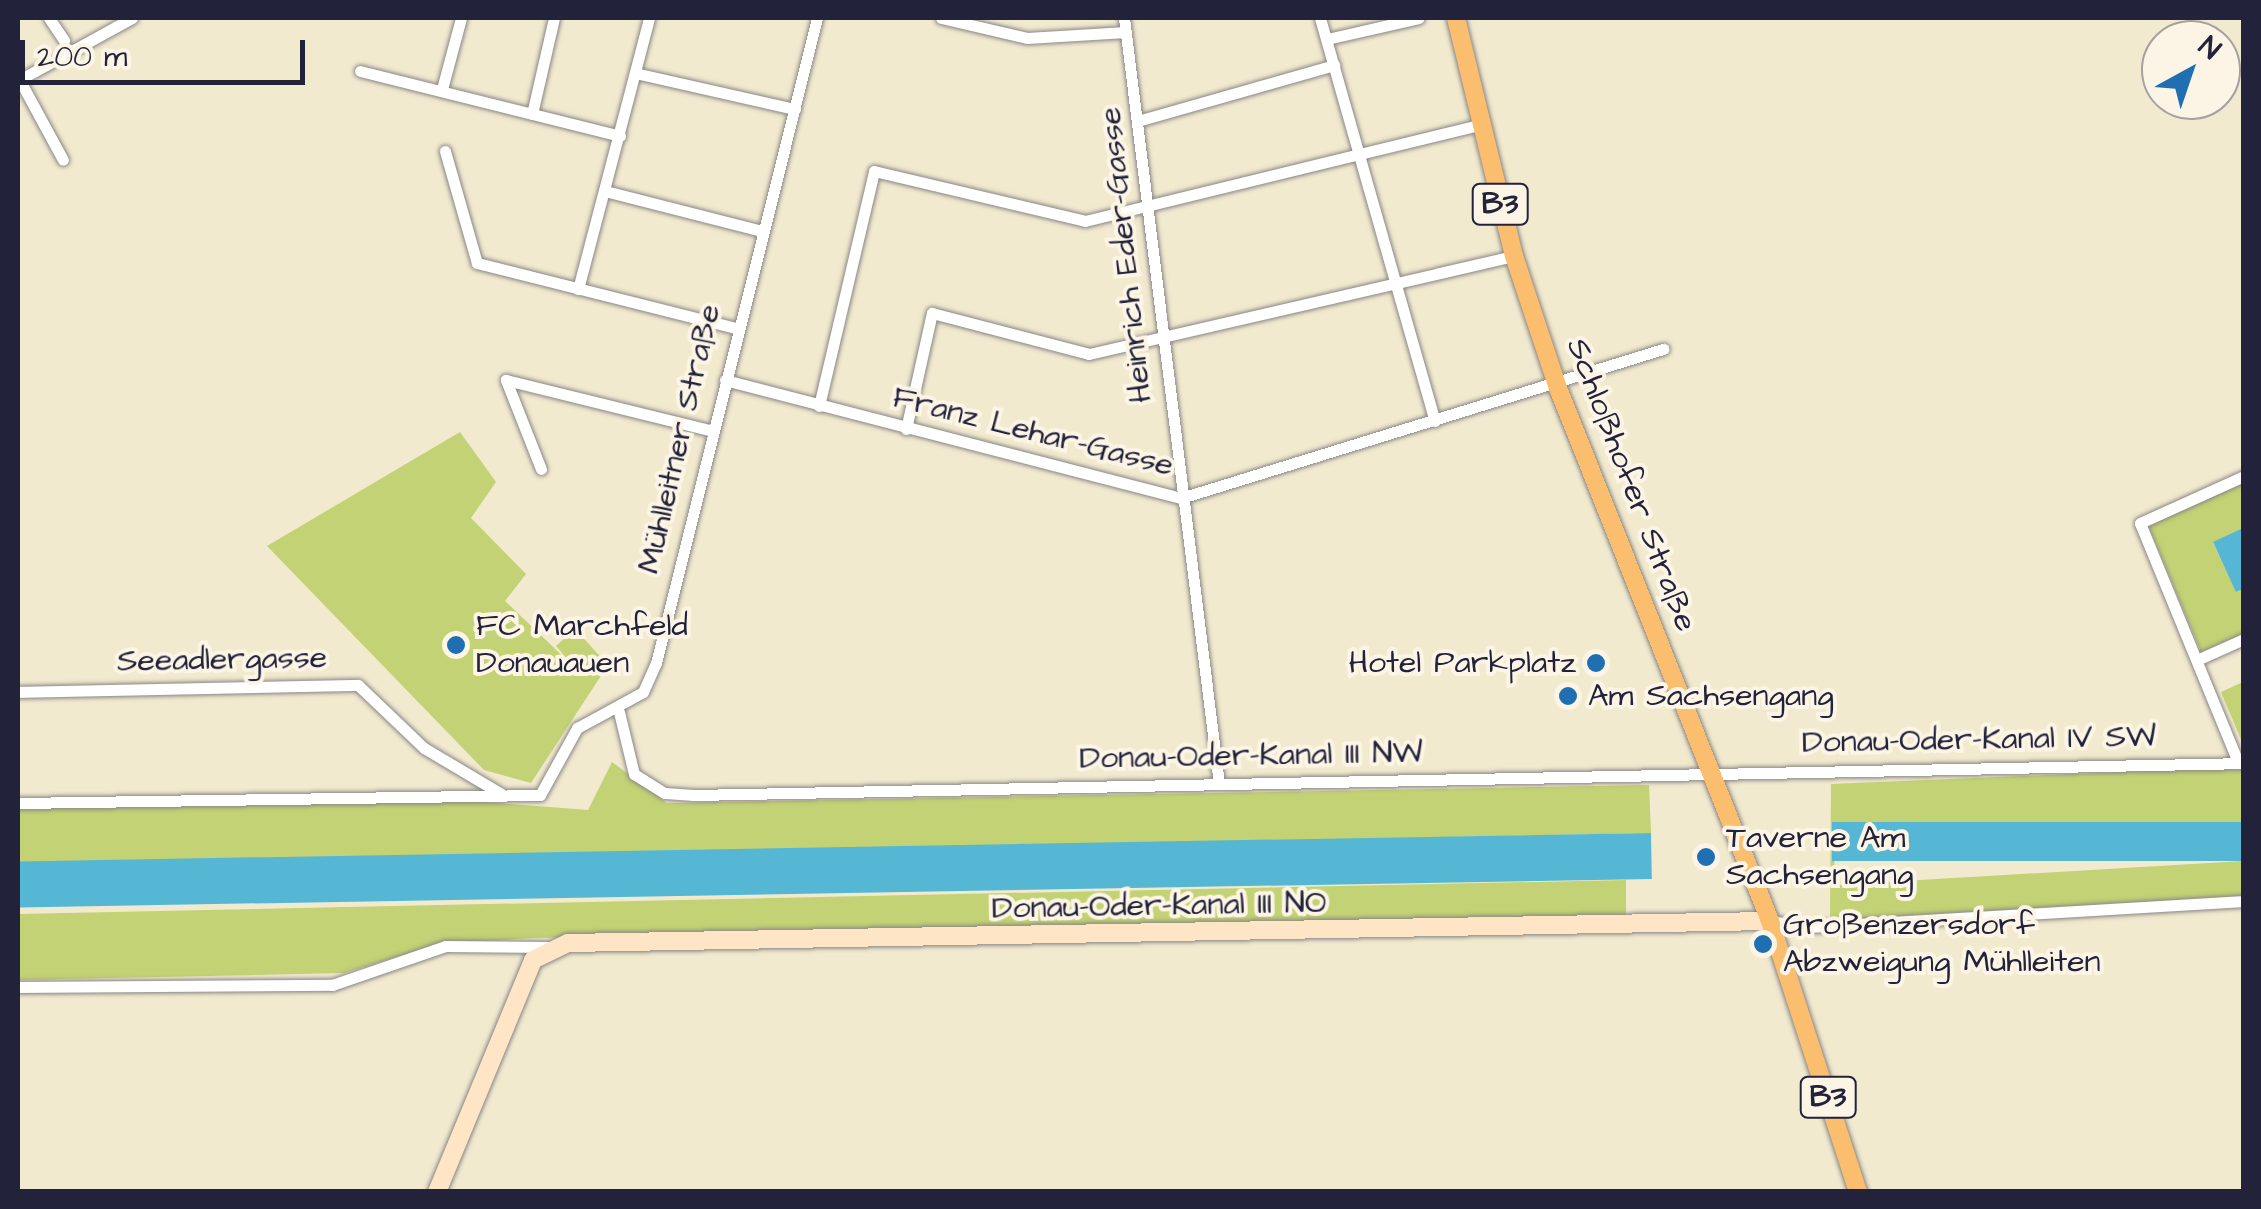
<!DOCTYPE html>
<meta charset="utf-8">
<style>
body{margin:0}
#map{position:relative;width:2261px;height:1209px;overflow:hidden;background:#f1eacf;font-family:"Architects Daughter",sans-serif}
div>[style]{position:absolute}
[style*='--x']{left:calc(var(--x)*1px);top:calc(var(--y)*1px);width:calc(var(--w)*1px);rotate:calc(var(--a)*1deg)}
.green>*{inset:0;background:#c2d274}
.water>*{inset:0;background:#55b7d3;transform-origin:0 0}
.roads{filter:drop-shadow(0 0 2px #8a8685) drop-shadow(0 0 2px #8a8685)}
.street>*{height:11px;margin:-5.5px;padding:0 5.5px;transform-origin:5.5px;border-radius:5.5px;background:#fff}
.secondary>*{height:18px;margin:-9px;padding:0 9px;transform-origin:9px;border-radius:9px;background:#fde5c5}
.primary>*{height:18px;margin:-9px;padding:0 9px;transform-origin:9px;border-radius:9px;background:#fabe6e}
.dots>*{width:28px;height:28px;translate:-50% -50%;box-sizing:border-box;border:5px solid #fcf5e5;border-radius:50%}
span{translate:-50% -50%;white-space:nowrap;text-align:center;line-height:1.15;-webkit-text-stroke:8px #fcf5e5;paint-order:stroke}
.shield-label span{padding:2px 8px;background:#fcf5e5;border:2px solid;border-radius:8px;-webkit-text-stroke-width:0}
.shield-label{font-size:30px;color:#22223b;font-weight:700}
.street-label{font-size:32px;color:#22223b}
.poi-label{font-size:32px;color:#22223b}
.left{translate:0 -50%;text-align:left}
.right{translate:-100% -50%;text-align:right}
.frame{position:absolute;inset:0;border:20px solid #22223b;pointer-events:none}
.north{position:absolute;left:2141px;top:20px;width:100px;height:100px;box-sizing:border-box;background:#fcf5e5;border:2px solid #a5a1a1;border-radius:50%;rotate:40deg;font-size:28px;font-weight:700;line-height:40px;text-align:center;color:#22223b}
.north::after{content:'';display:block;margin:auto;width:35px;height:45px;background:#1f6fb2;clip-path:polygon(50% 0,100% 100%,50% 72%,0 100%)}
.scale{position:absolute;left:20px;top:40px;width:285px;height:45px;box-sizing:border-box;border:5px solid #22223b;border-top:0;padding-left:12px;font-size:30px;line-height:35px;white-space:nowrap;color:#22223b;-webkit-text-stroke:8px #fcf5e5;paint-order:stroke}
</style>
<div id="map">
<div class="green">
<div style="clip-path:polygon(460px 432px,496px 482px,471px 518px,526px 574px,505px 601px,575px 668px,556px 646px,575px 629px,608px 665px,531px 783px,484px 770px,267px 546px)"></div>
<div style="clip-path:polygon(2243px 482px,2243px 528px,2213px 543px,2237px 592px,2243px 589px,2243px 634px,2201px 652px,2148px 525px)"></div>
<div style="clip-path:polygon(2243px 682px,2243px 744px,2221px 692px)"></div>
<div style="clip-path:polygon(612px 762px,667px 803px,1649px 785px,1651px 833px,18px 866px,18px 807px,447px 799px,588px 810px)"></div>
<div style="clip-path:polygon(2243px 767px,2243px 822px,1834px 848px,1835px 885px,2243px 861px,2243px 896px,1830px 920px,1831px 784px)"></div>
<div style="clip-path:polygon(1626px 880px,1626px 923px,534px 938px,439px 944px,344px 973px,18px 980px,18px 914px)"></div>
</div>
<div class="water">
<div style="clip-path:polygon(2243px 528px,2243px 589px,2236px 592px,2213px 542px)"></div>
<div style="left:2243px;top:822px;width:39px;height:411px;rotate:90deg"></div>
<div style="left:1651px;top:833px;width:46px;height:1633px;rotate:89deg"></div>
</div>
<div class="roads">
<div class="street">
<div style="--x:49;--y:18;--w:27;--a:56"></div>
<div style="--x:941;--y:18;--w:88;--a:13.1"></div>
<div style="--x:1027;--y:38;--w:99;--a:-3.5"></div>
<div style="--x:1124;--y:18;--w:772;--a:82.93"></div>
<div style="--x:1320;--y:18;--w:419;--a:74.1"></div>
<div style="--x:1327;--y:39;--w:94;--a:-12.9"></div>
<div style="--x:360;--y:71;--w:268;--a:14"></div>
<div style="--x:635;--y:73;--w:164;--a:12.7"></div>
<div style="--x:18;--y:77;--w:94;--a:61.5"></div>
<div style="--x:19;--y:80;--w:129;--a:-28.8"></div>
<div style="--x:442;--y:89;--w:73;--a:-75"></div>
<div style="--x:532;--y:114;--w:98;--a:-77.1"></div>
<div style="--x:1141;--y:120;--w:201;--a:-15.9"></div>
<div style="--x:445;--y:151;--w:116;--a:74.1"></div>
<div style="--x:477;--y:263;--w:267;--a:14.1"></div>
<div style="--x:605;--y:191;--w:162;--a:14.3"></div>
<div style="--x:578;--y:289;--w:280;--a:-75.3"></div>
<div style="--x:725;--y:380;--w:471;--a:14.5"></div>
<div style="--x:1181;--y:498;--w:505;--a:-17.18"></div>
<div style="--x:819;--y:406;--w:241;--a:-76.8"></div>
<div style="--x:874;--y:171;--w:217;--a:13.3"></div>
<div style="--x:1085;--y:221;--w:406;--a:-13.7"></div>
<div style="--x:906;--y:429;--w:119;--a:-77.4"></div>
<div style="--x:932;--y:313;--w:162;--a:14.6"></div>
<div style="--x:1089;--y:354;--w:436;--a:-13"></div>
<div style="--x:541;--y:469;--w:96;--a:-111.5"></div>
<div style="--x:506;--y:380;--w:214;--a:13.8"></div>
<div style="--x:2199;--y:659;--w:49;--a:-24"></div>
<div style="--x:18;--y:692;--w:340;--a:-1.2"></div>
<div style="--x:358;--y:685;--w:91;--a:43.7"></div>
<div style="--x:424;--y:748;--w:94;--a:30.7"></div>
<div style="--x:619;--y:712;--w:64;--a:76.4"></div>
<div style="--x:634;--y:774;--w:36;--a:32"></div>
<div style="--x:665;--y:793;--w:29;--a:4"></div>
<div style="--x:694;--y:795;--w:1550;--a:-1.18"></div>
<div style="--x:2238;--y:762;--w:258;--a:-112.3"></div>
<div style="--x:2140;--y:523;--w:114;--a:-24.3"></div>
<div style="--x:18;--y:803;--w:522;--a:-0.88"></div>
<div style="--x:540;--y:795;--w:77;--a:-61.1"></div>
<div style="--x:577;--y:728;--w:75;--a:-28.6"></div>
<div style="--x:643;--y:692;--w:32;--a:-66"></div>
<div style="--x:656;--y:663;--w:665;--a:-75.98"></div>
<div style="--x:1770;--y:921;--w:38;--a:9"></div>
<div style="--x:1808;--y:927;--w:437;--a:-3.4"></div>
<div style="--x:18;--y:987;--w:314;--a:-0.4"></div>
<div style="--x:332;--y:985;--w:120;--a:-19"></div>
<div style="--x:445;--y:946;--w:104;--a:0.6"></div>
</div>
<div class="secondary">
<div style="--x:437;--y:1192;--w:251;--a:-67.5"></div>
<div style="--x:533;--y:960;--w:39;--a:-26"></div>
<div style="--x:568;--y:943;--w:1202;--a:-1.05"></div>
</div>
<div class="primary">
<div style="--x:1456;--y:18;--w:245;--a:76.3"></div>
<div style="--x:1514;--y:256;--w:139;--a:71.6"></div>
<div style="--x:1558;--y:388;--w:574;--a:68.31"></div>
<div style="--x:1770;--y:921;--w:285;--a:72"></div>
</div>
</div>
<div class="dots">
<div style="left:456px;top:645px;background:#1f6fb2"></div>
<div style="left:1596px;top:663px;background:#1f6fb2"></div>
<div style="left:1568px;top:696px;background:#1f6fb2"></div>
<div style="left:1706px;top:857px;background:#1f6fb2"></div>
<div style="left:1763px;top:944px;background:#1f6fb2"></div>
</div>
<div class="shield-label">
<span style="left:1500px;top:204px">B3</span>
<span style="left:1828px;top:1097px">B3</span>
</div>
<div class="street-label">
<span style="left:1126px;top:255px;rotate:-96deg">Heinrich Eder-Gasse</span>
<span style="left:1033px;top:432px;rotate:14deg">Franz Lehar-Gasse</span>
<span style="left:680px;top:439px;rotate:-77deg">Mühlleitner Straße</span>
<span style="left:1631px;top:485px;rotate:69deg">Schloßhofer Straße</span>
<span style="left:222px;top:660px;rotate:-1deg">Seeadlergasse</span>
<span style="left:1979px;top:740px;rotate:-1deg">Donau-Oder-Kanal IV SW</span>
<span style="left:1251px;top:756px;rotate:-1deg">Donau-Oder-Kanal III NW</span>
<span style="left:1159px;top:906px;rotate:-1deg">Donau-Oder-Kanal III NO</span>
</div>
<div class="poi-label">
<span class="left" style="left:476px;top:645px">FC Marchfeld<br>Donauauen</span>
<span class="right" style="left:1576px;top:663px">Hotel Parkplatz</span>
<span class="left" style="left:1588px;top:696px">Am Sachsengang</span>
<span class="left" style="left:1726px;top:857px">Taverne Am<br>Sachsengang</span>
<span class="left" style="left:1783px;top:944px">Großenzersdorf<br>Abzweigung Mühlleiten</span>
</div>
<div class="frame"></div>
<div class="north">N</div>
<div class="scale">200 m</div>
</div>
